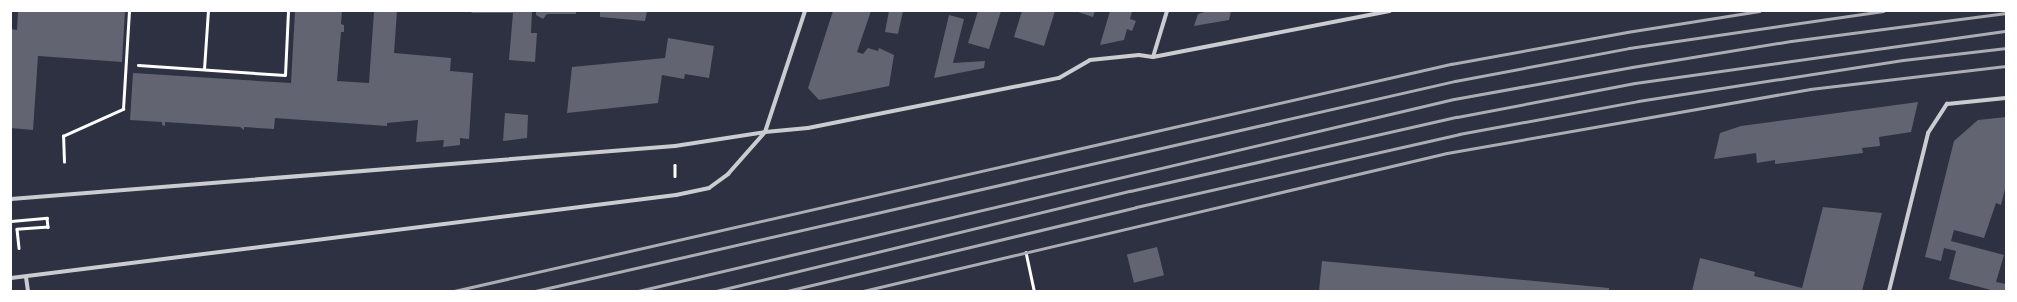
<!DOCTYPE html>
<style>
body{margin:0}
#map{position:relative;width:2017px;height:302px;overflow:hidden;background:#2d3142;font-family:"DejaVu Sans",sans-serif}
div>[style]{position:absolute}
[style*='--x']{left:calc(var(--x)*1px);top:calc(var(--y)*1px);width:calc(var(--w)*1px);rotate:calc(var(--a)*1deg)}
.building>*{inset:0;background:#626471;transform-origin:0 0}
.path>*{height:2.5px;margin:-1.25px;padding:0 1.25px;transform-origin:1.25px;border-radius:1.25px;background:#fff}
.minor>*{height:4px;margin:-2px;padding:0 2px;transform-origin:2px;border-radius:2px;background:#caccd0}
.rail>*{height:3px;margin:-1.5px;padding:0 1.5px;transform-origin:1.5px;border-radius:1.5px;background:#abadb3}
span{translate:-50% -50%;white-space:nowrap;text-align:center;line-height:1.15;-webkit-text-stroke:4px #fff;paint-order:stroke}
.frame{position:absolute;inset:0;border:12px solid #fff;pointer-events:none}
</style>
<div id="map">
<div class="building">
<div style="clip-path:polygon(18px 11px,125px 11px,122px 62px,38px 56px,33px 130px,11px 128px,11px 29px,17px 30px)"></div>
<div style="clip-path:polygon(295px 11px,342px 11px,341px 24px,344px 25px,344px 32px,341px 32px,337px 81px,369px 83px,374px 11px,397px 11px,394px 53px,451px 58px,450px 71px,473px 73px,469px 139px,460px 138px,460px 145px,443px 147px,444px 140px,416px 142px,418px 120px,387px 123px,387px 126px,275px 118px,274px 129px,244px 127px,244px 130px,240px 127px,165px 122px,165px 126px,162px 125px,162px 122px,130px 120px,133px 73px,291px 83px)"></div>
<div style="clip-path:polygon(467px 11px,532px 11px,531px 33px,537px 33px,535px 62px,509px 60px,513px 13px,473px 13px)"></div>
<div style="clip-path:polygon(536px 11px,576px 11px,576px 14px,547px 14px,543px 19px,536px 15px)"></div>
<div style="clip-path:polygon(600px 11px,647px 11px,645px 21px,600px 17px)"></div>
<div style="clip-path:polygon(833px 11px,871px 11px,857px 52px,863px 54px,868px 48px,878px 51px,879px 48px,894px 55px,889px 86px,819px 100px,808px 88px)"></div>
<div style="clip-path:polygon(889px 11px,903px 11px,898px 34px,885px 32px)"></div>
<div style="clip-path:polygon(978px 11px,1001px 11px,989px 49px,968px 43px)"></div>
<div style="clip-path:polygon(1022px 11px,1055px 11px,1044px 46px,1014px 37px)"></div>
<div style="clip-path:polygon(1075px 11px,1095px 11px,1093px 17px)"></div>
<div style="clip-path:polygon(1110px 11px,1132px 11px,1130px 19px,1136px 21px,1132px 31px,1127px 29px,1124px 40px,1100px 45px)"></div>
<div style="clip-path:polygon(1208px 11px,1231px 11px,1229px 20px,1194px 26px,1198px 14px)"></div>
<div style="clip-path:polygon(949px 15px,964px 19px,953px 63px,985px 61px,984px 68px,934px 78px)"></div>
<div style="clip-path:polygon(668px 38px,714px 46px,709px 78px,685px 74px,684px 79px,662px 75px,658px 103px,567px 113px,572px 67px,665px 58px)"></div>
<div style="clip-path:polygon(1918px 102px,1911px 132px,1879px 137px,1880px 146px,1862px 148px,1863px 153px,1775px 164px,1775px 160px,1757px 163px,1756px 153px,1714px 159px,1720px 133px,1741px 126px)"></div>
<div style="clip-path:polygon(505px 113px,528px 115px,527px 138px,503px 141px)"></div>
<div style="clip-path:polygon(2006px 117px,2006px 185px,2001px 205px,1996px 203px,1984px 238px,1954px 230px,1951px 241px,2004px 255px,1996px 282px,2006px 284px,2006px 291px,1995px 291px,1949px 279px,1956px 251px,1944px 248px,1941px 261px,1925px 257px,1954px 141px,1978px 120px)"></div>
<div style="clip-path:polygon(1823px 207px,1882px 213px,1862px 291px,1692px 291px,1700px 258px,1755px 272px,1754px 276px,1802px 288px)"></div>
<div style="left:1157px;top:247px;width:29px;height:31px;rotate:76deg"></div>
<div style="clip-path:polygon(1322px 261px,1609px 288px,1609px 291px,1319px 291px)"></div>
</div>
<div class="path">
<div style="--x:138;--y:65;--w:147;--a:3.9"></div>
<div style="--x:285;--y:75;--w:64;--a:-87.3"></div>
<div style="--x:204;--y:69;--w:58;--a:-86.1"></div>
<div style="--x:64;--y:162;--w:26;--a:-92"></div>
<div style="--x:63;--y:136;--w:66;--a:-24.2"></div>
<div style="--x:123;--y:109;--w:98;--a:-86.5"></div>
<div style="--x:675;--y:165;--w:11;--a:90"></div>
<div style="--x:11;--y:221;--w:36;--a:-5"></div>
<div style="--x:47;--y:218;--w:9;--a:84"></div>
<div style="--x:48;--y:227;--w:31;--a:176"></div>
<div style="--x:17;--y:229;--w:19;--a:84"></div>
<div style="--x:1026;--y:252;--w:40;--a:78"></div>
</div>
<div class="minor">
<div style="--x:1153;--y:57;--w:48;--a:-73.1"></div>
<div style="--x:11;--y:199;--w:666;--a:-4.56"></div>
<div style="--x:675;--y:146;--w:91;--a:-8.8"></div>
<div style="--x:765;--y:132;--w:43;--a:-5.3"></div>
<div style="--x:808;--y:128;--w:256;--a:-11.3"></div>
<div style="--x:1059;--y:78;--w:36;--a:-30"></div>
<div style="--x:1090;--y:60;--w:49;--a:-5.8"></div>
<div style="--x:1139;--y:55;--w:14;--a:8"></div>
<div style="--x:1153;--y:57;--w:241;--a:-11"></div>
<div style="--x:26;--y:277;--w:14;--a:82"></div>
<div style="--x:11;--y:278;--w:670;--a:-7.11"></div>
<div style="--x:676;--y:195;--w:34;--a:-12"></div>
<div style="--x:709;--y:188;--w:24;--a:-36"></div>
<div style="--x:728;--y:174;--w:56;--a:-48.6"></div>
<div style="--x:765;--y:132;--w:127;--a:-71.7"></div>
<div style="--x:1889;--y:291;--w:163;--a:-76.1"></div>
<div style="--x:1928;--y:133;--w:35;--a:-57"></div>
<div style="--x:1947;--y:104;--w:59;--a:-5.8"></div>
</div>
<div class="rail">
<div style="--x:454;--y:291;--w:1023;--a:-12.83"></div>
<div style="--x:1451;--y:64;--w:179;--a:-10.3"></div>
<div style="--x:1627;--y:32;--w:134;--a:-9"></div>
<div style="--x:535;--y:291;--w:944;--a:-12.86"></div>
<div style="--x:1455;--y:81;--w:177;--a:-10.7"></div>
<div style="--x:1629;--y:48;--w:257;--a:-8.3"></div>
<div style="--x:638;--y:291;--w:838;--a:-13.24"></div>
<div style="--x:1454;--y:99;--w:181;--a:-10.2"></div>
<div style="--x:1632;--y:67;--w:161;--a:-9.3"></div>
<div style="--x:1791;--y:41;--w:217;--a:-7.4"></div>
<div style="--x:716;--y:291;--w:426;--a:-13.6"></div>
<div style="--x:1130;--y:191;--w:335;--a:-12.8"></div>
<div style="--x:1457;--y:117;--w:181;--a:-10.8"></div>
<div style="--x:1635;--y:83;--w:375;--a:-8"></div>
<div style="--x:787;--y:291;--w:359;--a:-13.5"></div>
<div style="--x:1136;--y:207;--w:331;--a:-12.7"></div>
<div style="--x:1459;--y:134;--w:182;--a:-10.4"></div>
<div style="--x:1638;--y:101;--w:268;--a:-8.8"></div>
<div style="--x:1903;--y:60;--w:104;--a:-6.6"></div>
<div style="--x:863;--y:291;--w:600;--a:-13.3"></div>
<div style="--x:1447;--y:153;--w:369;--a:-10"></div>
<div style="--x:1810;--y:89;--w:197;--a:-6.7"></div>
</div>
<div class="frame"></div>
</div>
